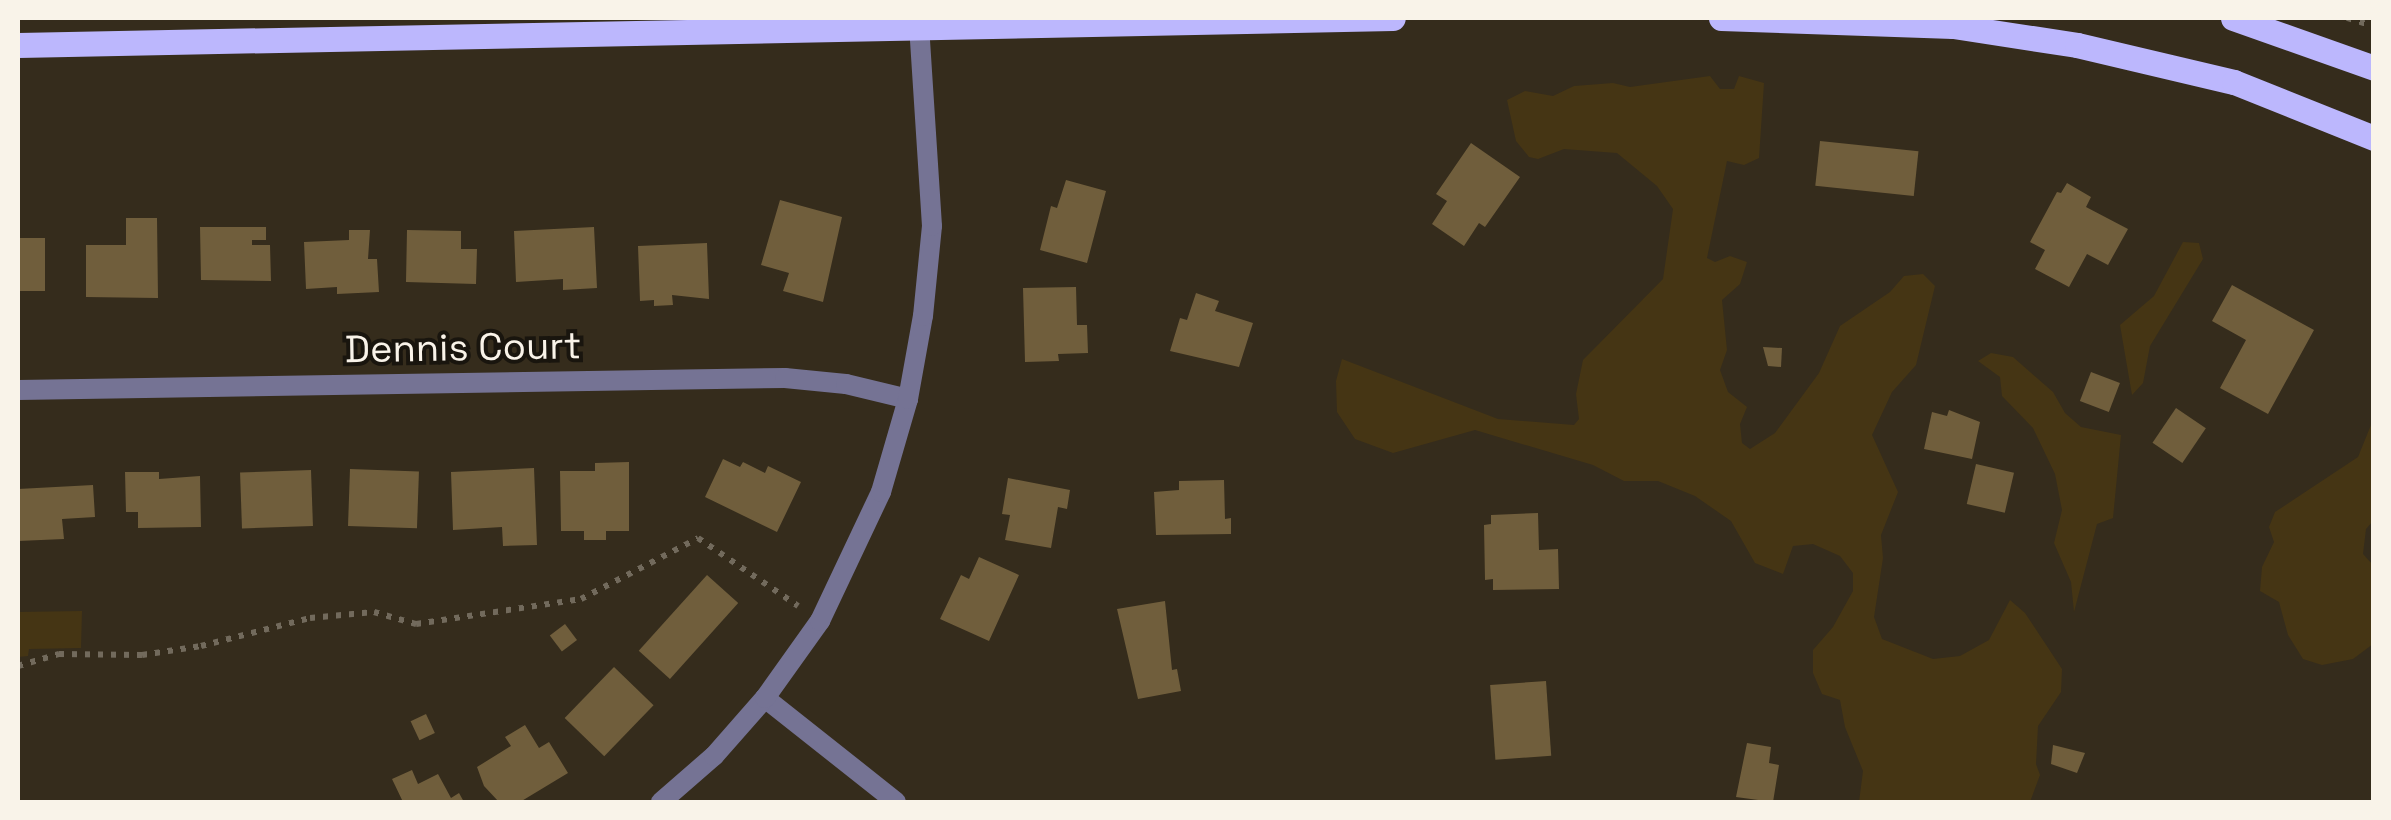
<!DOCTYPE html>
<style>
body{margin:0}
#map{position:relative;width:2391px;height:820px;overflow:hidden;background:#352c1c;font-family:"Space Grotesk",sans-serif}
div>[style]{position:absolute}
[style*='--x']{left:calc(var(--x)*1px);top:calc(var(--y)*1px);width:calc(var(--w)*1px);rotate:calc(var(--a)*1deg)}
.green>*{inset:0;background:#453514}
.building>*{inset:0;background:#705e3c;transform-origin:0 0}
.path>*{height:6px;margin-top:-3px;transform-origin:0;background:repeating-linear-gradient(90deg,#726a5c 0 5px,transparent 0 13px)}
.street>*{height:20px;margin:-10px;padding:0 10px;transform-origin:10px;border-radius:10px;background:#757394}
.primary>*{height:25px;margin:-12.5px;padding:0 12.5px;transform-origin:12.5px;border-radius:12.5px;background:#bcb7fd}
span{translate:-50% -50%;white-space:nowrap;text-align:center;line-height:1.15;-webkit-text-stroke:8px #19150e;paint-order:stroke}
.street-label{font-size:38px;color:#f9f3e9}
.frame{position:absolute;inset:0;border:20px solid #f9f3e9;pointer-events:none}
</style>
<div id="map">
<div class="green">
<div style="clip-path:polygon(1710px 76px,1720px 89px,1734px 89px,1739px 76px,1764px 83px,1759px 158px,1744px 165px,1727px 161px,1707px 258px,1715px 262px,1730px 256px,1747px 262px,1740px 284px,1722px 300px,1727px 350px,1720px 370px,1728px 392px,1747px 407px,1740px 424px,1742px 443px,1750px 449px,1775px 433px,1819px 373px,1840px 326px,1890px 292px,1904px 276px,1923px 274px,1935px 286px,1916px 365px,1892px 392px,1872px 435px,1898px 492px,1881px 535px,1883px 558px,1874px 617px,1882px 639px,1933px 659px,1960px 656px,1989px 640px,2010px 600px,2025px 613px,2062px 669px,2061px 692px,2038px 726px,2036px 764px,2040px 775px,2030px 802px,1859px 802px,1863px 771px,1845px 727px,1840px 700px,1822px 694px,1813px 673px,1813px 650px,1833px 627px,1853px 591px,1853px 573px,1840px 556px,1813px 544px,1793px 546px,1783px 574px,1755px 563px,1731px 521px,1695px 496px,1658px 481px,1624px 481px,1593px 465px,1475px 430px,1393px 453px,1355px 439px,1337px 412px,1336px 381px,1342px 359px,1498px 419px,1574px 425px,1579px 419px,1576px 394px,1583px 360px,1663px 279px,1673px 209px,1657px 186px,1617px 153px,1564px 149px,1538px 159px,1529px 157px,1516px 141px,1507px 100px,1525px 91px,1553px 96px,1574px 86px,1613px 83px,1630px 87px)"></div>
<div style="clip-path:polygon(2183px 242px,2199px 243px,2203px 259px,2150px 346px,2143px 383px,2132px 395px,2120px 325px,2154px 296px)"></div>
<div style="clip-path:polygon(1991px 353px,2013px 357px,2053px 392px,2065px 413px,2081px 427px,2121px 435px,2113px 518px,2097px 524px,2074px 612px,2071px 582px,2054px 543px,2062px 510px,2055px 474px,2033px 428px,2002px 396px,2000px 377px,1978px 361px)"></div>
<div style="clip-path:polygon(2373px 420px,2373px 521px,2366px 529px,2363px 554px,2373px 565px,2373px 644px,2353px 659px,2322px 665px,2303px 659px,2288px 635px,2279px 602px,2260px 591px,2262px 567px,2274px 542px,2269px 527px,2275px 512px,2358px 457px)"></div>
<div style="clip-path:polygon(82px 611px,81px 648px,29px 649px,28px 656px,18px 657px,18px 612px)"></div>
</div>
<div class="building">
<div style="left:1820px;top:141px;width:99px;height:45px;rotate:6deg"></div>
<div style="clip-path:polygon(1471px 143px,1520px 177px,1485px 227px,1479px 223px,1464px 246px,1432px 224px,1447px 201px,1436px 194px)"></div>
<div style="clip-path:polygon(1066px 180px,1106px 191px,1087px 263px,1040px 250px,1051px 206px,1057px 208px)"></div>
<div style="clip-path:polygon(2067px 183px,2091px 197px,2086px 207px,2128px 229px,2108px 265px,2087px 254px,2069px 287px,2035px 269px,2045px 250px,2030px 242px,2057px 192px,2061px 193px)"></div>
<div style="clip-path:polygon(780px 200px,842px 217px,823px 302px,783px 291px,789px 273px,761px 265px)"></div>
<div style="clip-path:polygon(126px 218px,157px 218px,158px 298px,86px 297px,86px 245px,126px 245px)"></div>
<div style="clip-path:polygon(200px 227px,266px 227px,266px 240px,252px 240px,252px 245px,270px 245px,271px 281px,201px 280px)"></div>
<div style="clip-path:polygon(594px 227px,597px 288px,563px 290px,563px 279px,516px 282px,514px 231px)"></div>
<div style="clip-path:polygon(349px 230px,370px 230px,368px 259px,377px 259px,379px 292px,337px 294px,337px 287px,306px 289px,304px 242px,349px 240px)"></div>
<div style="clip-path:polygon(407px 230px,461px 231px,461px 249px,477px 249px,476px 284px,406px 282px)"></div>
<div style="left:45px;top:238px;width:53px;height:27px;rotate:90deg"></div>
<div style="clip-path:polygon(707px 243px,709px 299px,672px 295px,673px 305px,654px 306px,654px 300px,640px 301px,638px 246px)"></div>
<div style="clip-path:polygon(2232px 285px,2314px 330px,2268px 414px,2220px 388px,2246px 340px,2212px 321px)"></div>
<div style="clip-path:polygon(1076px 287px,1077px 325px,1087px 325px,1088px 353px,1058px 354px,1059px 361px,1025px 362px,1023px 288px)"></div>
<div style="clip-path:polygon(1196px 293px,1219px 301px,1215px 311px,1253px 323px,1239px 367px,1170px 351px,1180px 318px,1187px 320px)"></div>
<div style="clip-path:polygon(1763px 347px,1782px 348px,1781px 367px,1768px 366px)"></div>
<div style="left:2091px;top:372px;width:31px;height:31px;rotate:21deg"></div>
<div style="left:2176px;top:408px;width:36px;height:42px;rotate:34deg"></div>
<div style="clip-path:polygon(1949px 410px,1980px 422px,1972px 459px,1924px 449px,1932px 412px,1947px 416px)"></div>
<div style="clip-path:polygon(723px 459px,740px 467px,743px 462px,765px 473px,768px 466px,801px 482px,777px 532px,705px 497px)"></div>
<div style="clip-path:polygon(629px 462px,629px 531px,606px 531px,606px 540px,584px 540px,584px 531px,561px 531px,560px 471px,595px 471px,595px 463px)"></div>
<div style="left:1976px;top:464px;width:39px;height:41px;rotate:13deg"></div>
<div style="clip-path:polygon(534px 468px,537px 545px,503px 546px,502px 527px,453px 530px,451px 472px)"></div>
<div style="left:350px;top:469px;width:69px;height:57px;rotate:2deg"></div>
<div style="left:311px;top:470px;width:56px;height:71px;rotate:88deg"></div>
<div style="clip-path:polygon(125px 472px,159px 472px,159px 479px,200px 476px,201px 527px,138px 528px,138px 512px,126px 512px)"></div>
<div style="clip-path:polygon(1008px 478px,1070px 490px,1067px 509px,1058px 507px,1051px 548px,1005px 540px,1010px 515px,1002px 514px)"></div>
<div style="clip-path:polygon(1224px 480px,1225px 519px,1231px 518px,1231px 534px,1156px 535px,1154px 492px,1179px 490px,1179px 481px)"></div>
<div style="clip-path:polygon(93px 485px,95px 517px,62px 519px,64px 539px,18px 541px,18px 489px)"></div>
<div style="clip-path:polygon(1538px 513px,1539px 550px,1558px 549px,1559px 589px,1493px 590px,1493px 579px,1485px 580px,1484px 525px,1491px 524px,1491px 515px)"></div>
<div style="clip-path:polygon(979px 557px,1019px 575px,989px 641px,940px 619px,961px 575px,969px 579px)"></div>
<div style="left:707px;top:575px;width:42px;height:102px;rotate:42deg"></div>
<div style="clip-path:polygon(1165px 601px,1172px 670px,1177px 669px,1181px 691px,1138px 699px,1117px 609px)"></div>
<div style="left:565px;top:624px;width:20px;height:19px;rotate:53deg"></div>
<div style="left:614px;top:667px;width:55px;height:71px;rotate:44deg"></div>
<div style="left:1546px;top:681px;width:75px;height:56px;rotate:86deg"></div>
<div style="left:426px;top:714px;width:21px;height:17px;rotate:65deg"></div>
<div style="clip-path:polygon(525px 725px,539px 748px,549px 742px,568px 773px,520px 802px,499px 802px,484px 786px,477px 767px,511px 746px,505px 737px)"></div>
<div style="clip-path:polygon(1747px 743px,1771px 747px,1769px 763px,1779px 765px,1773px 802px,1736px 797px)"></div>
<div style="clip-path:polygon(2053px 745px,2085px 753px,2077px 773px,2051px 764px)"></div>
<div style="clip-path:polygon(412px 770px,418px 784px,438px 774px,451px 798px,459px 793px,464px 802px,403px 802px,392px 779px)"></div>
</div>
<div class="path">
<div style="--x:2347;--y:18;--w:28;--a:17"></div>
<div style="--x:18;--y:666;--w:43;--a:-16.3"></div>
<div style="--x:59;--y:654;--w:83;--a:0.7"></div>
<div style="--x:142;--y:655;--w:60;--a:-8.7"></div>
<div style="--x:201;--y:646;--w:113;--a:-14.4"></div>
<div style="--x:310;--y:618;--w:64;--a:-5.4"></div>
<div style="--x:374;--y:612;--w:44;--a:15.9"></div>
<div style="--x:416;--y:624;--w:167;--a:-8.6"></div>
<div style="--x:581;--y:599;--w:132;--a:-27.5"></div>
<div style="--x:698;--y:538;--w:121;--a:34.2"></div>
</div>
<div class="street">
<div style="--x:18;--y:390;--w:767;--a:-0.9"></div>
<div style="--x:785;--y:378;--w:61;--a:5.6"></div>
<div style="--x:846;--y:384;--w:64;--a:13.6"></div>
<div style="--x:765;--y:698;--w:167;--a:38.4"></div>
<div style="--x:661;--y:802;--w:70;--a:-41"></div>
<div style="--x:714;--y:756;--w:77;--a:-48.7"></div>
<div style="--x:765;--y:698;--w:95;--a:-54.5"></div>
<div style="--x:820;--y:621;--w:143;--a:-64.7"></div>
<div style="--x:881;--y:492;--w:97;--a:-73.8"></div>
<div style="--x:908;--y:399;--w:84;--a:-79.8"></div>
<div style="--x:923;--y:316;--w:90;--a:-84.3"></div>
<div style="--x:932;--y:226;--w:199;--a:-93.7"></div>
<div style="--x:919;--y:27;--w:11;--a:-124"></div>
</div>
<div class="primary">
<div style="--x:1721;--y:18;--w:232;--a:2"></div>
<div style="--x:1953;--y:26;--w:125;--a:8.7"></div>
<div style="--x:2077;--y:45;--w:161;--a:13.3"></div>
<div style="--x:2234;--y:82;--w:151;--a:21.8"></div>
<div style="--x:2233;--y:18;--w:150;--a:19.5"></div>
<div style="--x:18;--y:45;--w:1375;--a:-1.12"></div>
</div>
<div class="street-label">
<span style="left:463px;top:348px;rotate:-1deg">Dennis Court</span>
</div>
<div class="frame"></div>
</div>
